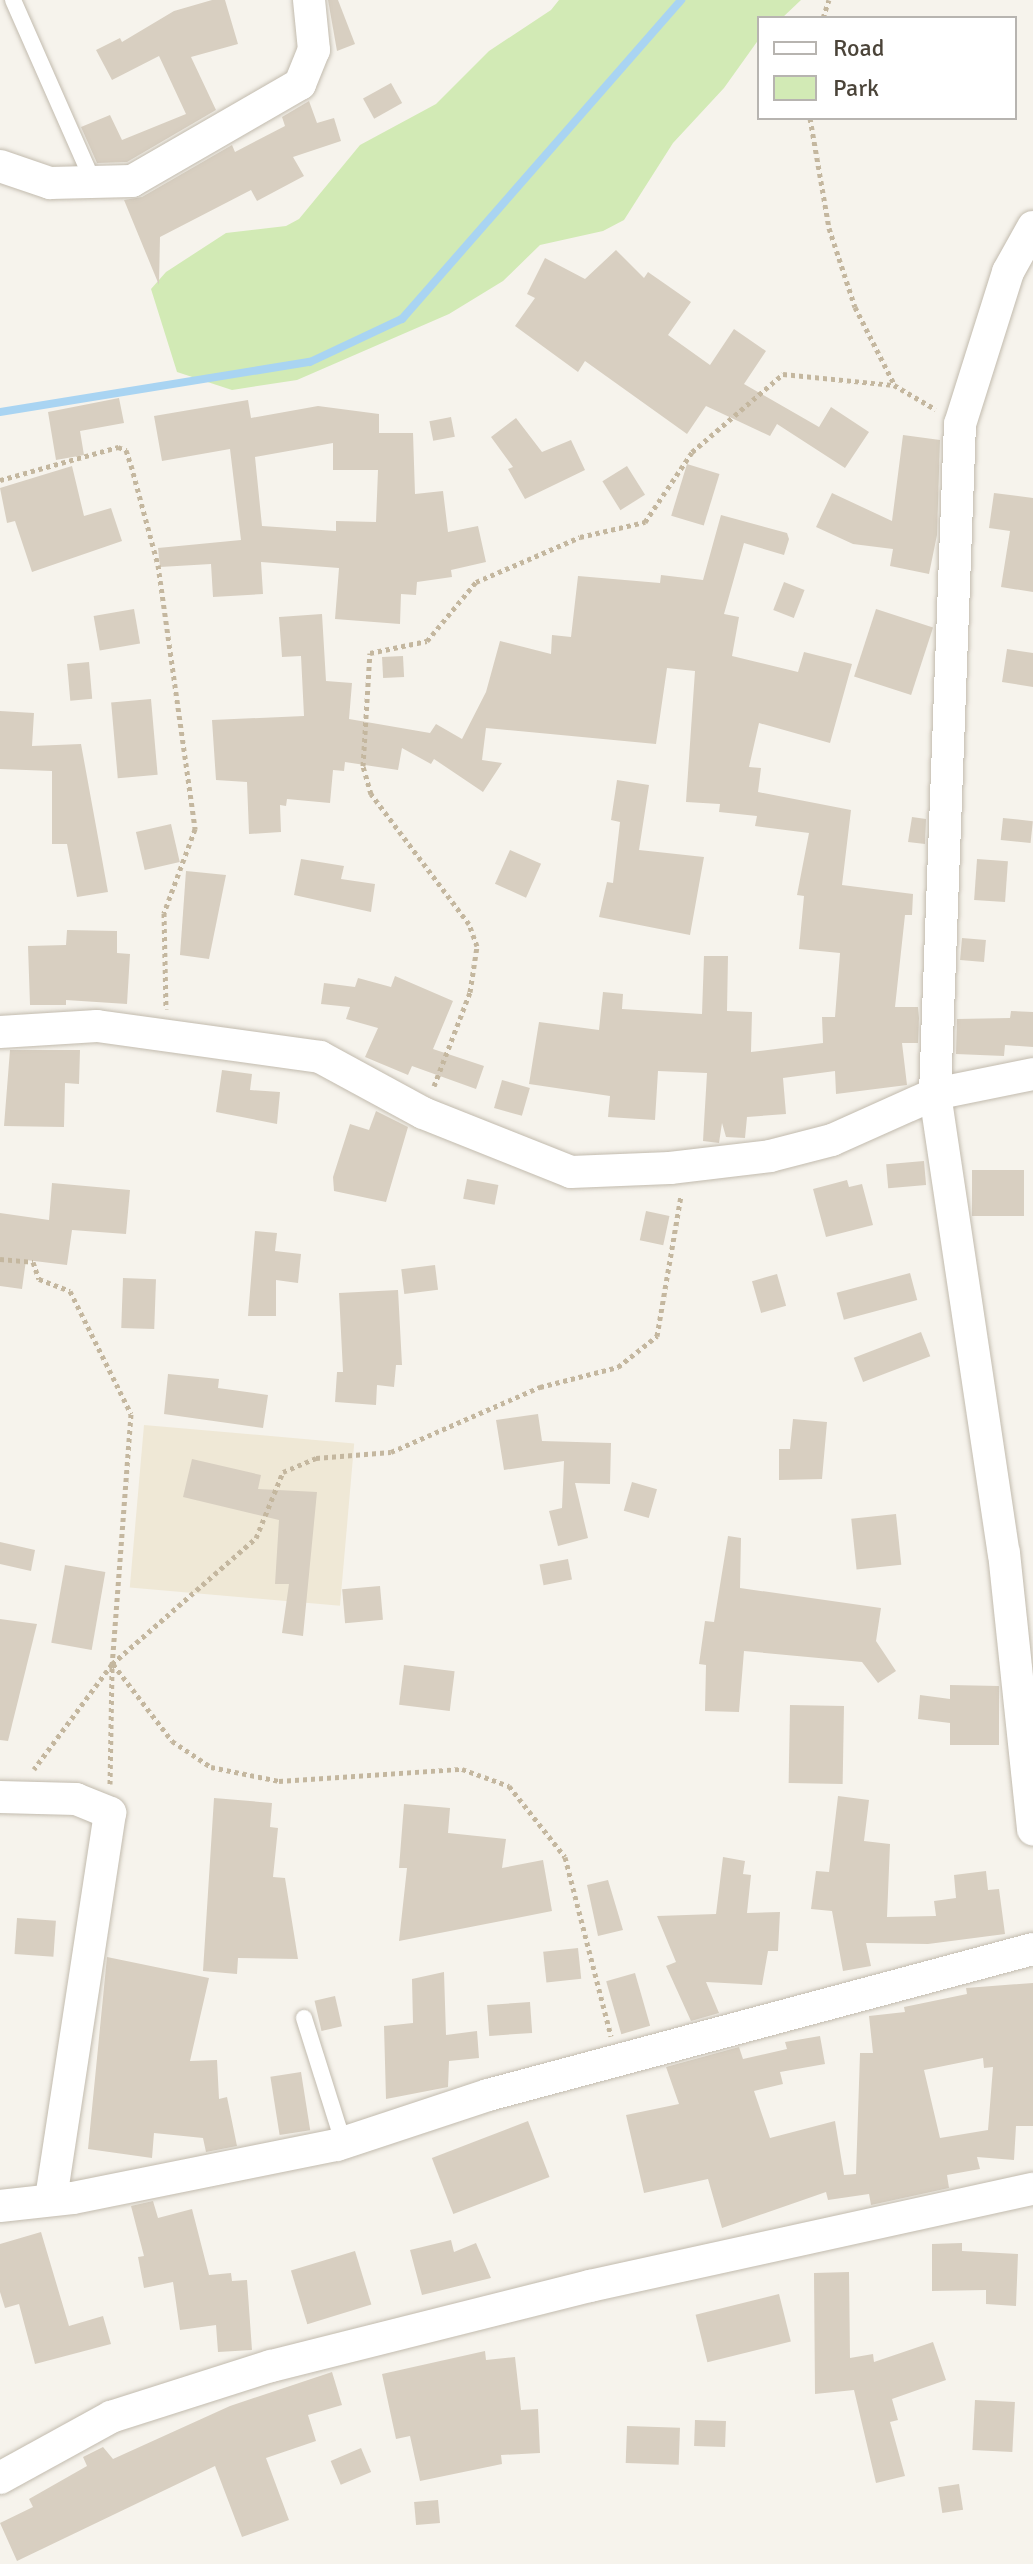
<!DOCTYPE html>
<style>
body{margin:0}
#map{position:relative;width:1033px;height:2564px;overflow:hidden;background:#f6f3ec;font-family:Signika,sans-serif}
div>[style]{position:absolute}
[style*='--x']{left:calc(var(--x)*1px);top:calc(var(--y)*1px);width:calc(var(--w)*1px);rotate:calc(var(--a)*1deg)}
.education>*{inset:0;background:#efe8d6;transform-origin:0 0}
.green>*{inset:0;background:#d2eab5}
.stream>*{height:8px;margin:-4px;padding:0 4px;transform-origin:4px;border-radius:4px;background:#a9d4f2}
.building>*{inset:0;background:#d8cfc1;transform-origin:0 0}
.path>*{height:5px;margin-top:-2.5px;transform-origin:0;background:repeating-linear-gradient(90deg,#c4b79f 0 4px,transparent 0 8px)}
.roads{filter:drop-shadow(0 0 2px #c2bbae) drop-shadow(0 0 2px #c2bbae)}
.lane>*{height:16px;margin:-8px;padding:0 8px;transform-origin:8px;border-radius:8px;background:#fff}
.street>*{height:32px;margin:-16px;padding:0 16px;transform-origin:16px;border-radius:16px;background:#fff}
span{translate:-50% -50%;white-space:nowrap;text-align:center;line-height:1.15;-webkit-text-stroke:6px #fff;paint-order:stroke}
.legend{position:absolute;left:757px;top:16px;width:260px;height:104px;box-sizing:border-box;background:#fff;border:2px solid #b7b4b0;margin:0;padding:10px 14px;list-style:none;font-size:24px;color:#4b4439}
.legend li{display:flex;align-items:center;gap:16px;height:40px}
.legend b{width:40px;border:2px solid #b7b4b0}
</style>
<div id="map">
<div class="education">
<div style="left:144px;top:1425px;width:211px;height:163px;rotate:5deg"></div>
</div>
<div class="green">
<div style="clip-path:polygon(559px 0,801px 0,782px 18px,759px 18px,759px 39px,724px 88px,673px 143px,624px 220px,603px 231px,540px 245px,503px 281px,449px 314px,297px 380px,232px 390px,177px 372px,151px 289px,166px 272px,226px 233px,286px 226px,299px 219px,360px 145px,436px 104px,489px 51px,551px 10px)"></div>
</div>
<div class="stream">
<div style="--x:0;--y:412;--w:314;--a:-9.2"></div>
<div style="--x:310;--y:362;--w:102;--a:-25.1"></div>
<div style="--x:402;--y:319;--w:424;--a:-48.8"></div>
</div>
<div class="building">
<div style="clip-path:polygon(212px 0,225px 0,238px 44px,191px 57px,216px 110px,127px 162px,97px 163px,81px 127px,110px 115px,122px 140px,186px 114px,159px 56px,112px 80px,96px 50px,120px 38px,122px 42px,174px 11px)"></div>
<div style="clip-path:polygon(328px 0,338px 0,355px 44px,337px 51px)"></div>
<div style="left:391px;top:83px;width:23px;height:32px;rotate:61deg"></div>
<div style="clip-path:polygon(309px 101px,317px 123px,334px 118px,341px 141px,293px 157px,304px 176px,257px 201px,251px 190px,160px 237px,159px 285px,124px 200px,142px 197px,232px 145px,235px 152px,285px 126px,282px 117px)"></div>
<div style="clip-path:polygon(616px 250px,644px 278px,648px 272px,691px 302px,668px 335px,710px 365px,734px 329px,766px 351px,744px 384px,819px 427px,831px 407px,869px 432px,845px 468px,777px 424px,770px 436px,706px 406px,687px 434px,585px 361px,578px 372px,515px 326px,535px 298px,527px 294px,545px 258px,585px 279px)"></div>
<div style="clip-path:polygon(119px 398px,124px 423px,80px 431px,84px 455px,56px 460px,48px 412px)"></div>
<div style="clip-path:polygon(evenodd,248px 400px,251px 418px,318px 406px,379px 414px,379px 433px,413px 433px,415px 494px,443px 491px,448px 532px,478px 526px,486px 562px,451px 570px,452px 577px,417px 582px,416px 595px,401px 594px,400px 624px,335px 619px,339px 568px,261px 562px,263px 594px,213px 597px,211px 564px,160px 567px,158px 548px,241px 540px,230px 449px,162px 461px,154px 416px,248px 400px,333px 443px,333px 470px,378px 470px,376px 522px,336px 521px,336px 531px,262px 526px,255px 457px,333px 443px)"></div>
<div style="left:451px;top:417px;width:20px;height:22px;rotate:79deg"></div>
<div style="clip-path:polygon(516px 418px,542px 452px,571px 440px,585px 470px,525px 499px,508px 469px,513px 467px,491px 437px)"></div>
<div style="clip-path:polygon(903px 435px,940px 440px,937px 535px,929px 574px,890px 566px,893px 549px,853px 544px,816px 527px,832px 493px,892px 521px)"></div>
<div style="left:687px;top:464px;width:34px;height:54px;rotate:17deg"></div>
<div style="clip-path:polygon(72px 466px,84px 516px,111px 508px,122px 541px,32px 572px,15px 521px,7px 523px,0 488px)"></div>
<div style="left:627px;top:466px;width:34px;height:29px;rotate:58deg"></div>
<div style="clip-path:polygon(994px 493px,1033px 498px,1033px 592px,1001px 587px,1010px 531px,989px 528px)"></div>
<div style="clip-path:polygon(721px 515px,787px 533px,789px 539px,784px 555px,744px 543px,724px 614px,739px 617px,732px 656px,798px 672px,804px 652px,852px 664px,830px 743px,759px 723px,749px 767px,761px 768px,758px 792px,851px 810px,842px 885px,913px 894px,912px 915px,905px 915px,895px 1007px,918px 1007px,919px 1018px,918px 1043px,902px 1043px,907px 1085px,836px 1094px,835px 1071px,783px 1078px,786px 1114px,747px 1117px,745px 1138px,726px 1137px,722px 1123px,719px 1143px,703px 1141px,707px 1073px,658px 1071px,655px 1120px,608px 1117px,610px 1096px,529px 1084px,539px 1022px,599px 1030px,603px 992px,623px 994px,622px 1009px,702px 1014px,704px 956px,728px 956px,727px 1011px,752px 1012px,751px 1052px,823px 1043px,822px 1017px,835px 1017px,840px 953px,799px 949px,804px 896px,797px 895px,809px 833px,755px 826px,757px 816px,719px 812px,720px 804px,686px 802px,695px 671px,667px 668px,656px 744px,486px 728px,482px 760px,502px 763px,483px 792px,434px 759px,431px 764px,402px 748px,398px 770px,345px 762px,344px 771px,333px 770px,330px 803px,287px 799px,286px 806px,280px 805px,281px 832px,249px 834px,247px 782px,216px 780px,212px 720px,304px 716px,301px 656px,282px 657px,279px 617px,322px 614px,326px 681px,352px 683px,349px 719px,430px 733px,436px 724px,462px 739px,486px 692px,500px 641px,551px 654px,552px 635px,571px 637px,578px 576px,660px 583px,661px 575px,703px 580px)"></div>
<div style="left:784px;top:582px;width:22px;height:30px;rotate:21deg"></div>
<div style="left:134px;top:609px;width:35px;height:41px;rotate:80deg"></div>
<div style="left:876px;top:609px;width:60px;height:71px;rotate:18deg"></div>
<div style="clip-path:polygon(1007px 649px,1033px 653px,1033px 687px,1002px 682px)"></div>
<div style="left:403px;top:656px;width:21px;height:21px;rotate:87deg"></div>
<div style="left:89px;top:662px;width:37px;height:22px;rotate:85deg"></div>
<div style="left:151px;top:699px;width:76px;height:40px;rotate:85deg"></div>
<div style="clip-path:polygon(0 711px,34px 713px,32px 746px,81px 744px,108px 892px,77px 897px,67px 844px,52px 844px,52px 771px,0 769px)"></div>
<div style="clip-path:polygon(617px 780px,649px 785px,639px 850px,704px 857px,690px 935px,599px 917px,607px 882px,613px 883px,620px 822px,611px 820px)"></div>
<div style="clip-path:polygon(912px 817px,926px 819px,925px 844px,908px 842px)"></div>
<div style="left:1003px;top:818px;width:30px;height:22px;rotate:6deg"></div>
<div style="left:171px;top:824px;width:39px;height:36px;rotate:77deg"></div>
<div style="left:510px;top:850px;width:34px;height:37px;rotate:24deg"></div>
<div style="clip-path:polygon(301px 859px,344px 866px,341px 879px,375px 884px,371px 912px,294px 895px)"></div>
<div style="left:977px;top:859px;width:31px;height:41px;rotate:4deg"></div>
<div style="clip-path:polygon(186px 871px,226px 875px,209px 959px,180px 955px)"></div>
<div style="clip-path:polygon(67px 930px,117px 931px,117px 953px,130px 954px,127px 1004px,66px 1000px,66px 1005px,30px 1005px,28px 946px,66px 945px)"></div>
<div style="left:962px;top:938px;width:24px;height:22px;rotate:5deg"></div>
<div style="clip-path:polygon(395px 976px,453px 1001px,433px 1049px,484px 1066px,476px 1089px,412px 1066px,408px 1075px,365px 1057px,378px 1028px,346px 1019px,350px 1007px,321px 1004px,324px 983px,355px 987px,358px 978px,391px 987px)"></div>
<div style="clip-path:polygon(1011px 1011px,1033px 1012px,1033px 1047px,1005px 1045px,1004px 1056px,956px 1054px,957px 1019px,1010px 1018px)"></div>
<div style="clip-path:polygon(10px 1050px,80px 1050px,79px 1084px,65px 1083px,64px 1127px,4px 1126px)"></div>
<div style="clip-path:polygon(222px 1070px,252px 1074px,250px 1090px,280px 1092px,277px 1124px,216px 1112px)"></div>
<div style="left:502px;top:1080px;width:29px;height:29px;rotate:16deg"></div>
<div style="clip-path:polygon(376px 1111px,408px 1127px,386px 1202px,334px 1191px,333px 1177px,350px 1124px,369px 1130px)"></div>
<div style="left:924px;top:1161px;width:24px;height:38px;rotate:85deg"></div>
<div style="left:972px;top:1170px;width:52px;height:46px"></div>
<div style="left:467px;top:1179px;width:32px;height:20px;rotate:11deg"></div>
<div style="clip-path:polygon(847px 1180px,849px 1187px,862px 1184px,873px 1225px,826px 1237px,813px 1189px)"></div>
<div style="clip-path:polygon(52px 1183px,130px 1190px,126px 1234px,72px 1230px,67px 1265px,26px 1260px,22px 1289px,0 1286px,0 1213px,49px 1220px)"></div>
<div style="left:646px;top:1211px;width:24px;height:30px;rotate:12deg"></div>
<div style="clip-path:polygon(255px 1231px,277px 1233px,275px 1251px,301px 1254px,298px 1283px,276px 1280px,276px 1316px,248px 1316px)"></div>
<div style="left:435px;top:1265px;width:25px;height:34px;rotate:83deg"></div>
<div style="left:910px;top:1273px;width:28px;height:76px;rotate:75deg"></div>
<div style="left:777px;top:1274px;width:33px;height:26px;rotate:74deg"></div>
<div style="left:123px;top:1278px;width:33px;height:50px;rotate:2deg"></div>
<div style="clip-path:polygon(398px 1290px,402px 1365px,396px 1365px,394px 1387px,377px 1385px,376px 1405px,335px 1402px,337px 1372px,343px 1372px,339px 1293px)"></div>
<div style="left:921px;top:1332px;width:26px;height:72px;rotate:69deg"></div>
<div style="clip-path:polygon(168px 1374px,219px 1379px,218px 1388px,268px 1395px,263px 1428px,164px 1414px)"></div>
<div style="clip-path:polygon(538px 1414px,542px 1441px,611px 1443px,610px 1484px,575px 1483px,588px 1538px,558px 1546px,549px 1511px,562px 1508px,564px 1461px,504px 1470px,496px 1420px)"></div>
<div style="clip-path:polygon(793px 1419px,827px 1422px,822px 1479px,779px 1480px,779px 1449px,790px 1449px)"></div>
<div style="clip-path:polygon(192px 1459px,261px 1475px,258px 1489px,317px 1492px,303px 1636px,282px 1633px,289px 1584px,275px 1584px,279px 1520px,183px 1497px)"></div>
<div style="left:632px;top:1482px;width:26px;height:30px;rotate:16deg"></div>
<div style="left:896px;top:1514px;width:51px;height:45px;rotate:84deg"></div>
<div style="clip-path:polygon(728px 1536px,741px 1538px,740px 1588px,881px 1608px,876px 1641px,896px 1671px,878px 1683px,862px 1662px,744px 1651px,739px 1712px,705px 1711px,706px 1665px,699px 1664px,705px 1621px,714px 1622px)"></div>
<div style="clip-path:polygon(0 1542px,35px 1550px,31px 1571px,0 1564px)"></div>
<div style="left:568px;top:1559px;width:21px;height:29px;rotate:79deg"></div>
<div style="left:65px;top:1565px;width:41px;height:79px;rotate:10deg"></div>
<div style="left:380px;top:1586px;width:34px;height:38px;rotate:85deg"></div>
<div style="clip-path:polygon(0 1619px,37px 1624px,8px 1741px,0 1740px)"></div>
<div style="left:404px;top:1665px;width:51px;height:40px;rotate:7deg"></div>
<div style="clip-path:polygon(950px 1685px,999px 1686px,999px 1745px,950px 1745px,950px 1723px,918px 1719px,920px 1695px,950px 1699px)"></div>
<div style="left:790px;top:1705px;width:54px;height:78px;rotate:1deg"></div>
<div style="clip-path:polygon(838px 1796px,869px 1800px,864px 1841px,890px 1844px,887px 1917px,936px 1916px,934px 1901px,956px 1898px,954px 1875px,986px 1871px,988px 1890px,999px 1889px,1005px 1934px,928px 1944px,866px 1943px,871px 1966px,843px 1971px,832px 1911px,811px 1909px,816px 1871px,829px 1872px)"></div>
<div style="clip-path:polygon(214px 1798px,272px 1803px,270px 1827px,278px 1828px,273px 1877px,285px 1878px,298px 1959px,238px 1958px,237px 1974px,203px 1971px)"></div>
<div style="clip-path:polygon(404px 1804px,450px 1808px,448px 1833px,506px 1839px,502px 1868px,543px 1860px,552px 1911px,399px 1941px,407px 1868px,399px 1868px)"></div>
<div style="clip-path:polygon(723px 1857px,745px 1861px,743px 1874px,751px 1875px,747px 1913px,780px 1912px,778px 1951px,768px 1951px,762px 1985px,706px 1982px,719px 2013px,691px 2021px,666px 1966px,676px 1962px,657px 1916px,716px 1914px)"></div>
<div style="clip-path:polygon(608px 1880px,623px 1930px,598px 1936px,587px 1885px)"></div>
<div style="left:17px;top:1918px;width:39px;height:36px;rotate:4deg"></div>
<div style="left:578px;top:1948px;width:31px;height:35px;rotate:84deg"></div>
<div style="clip-path:polygon(107px 1957px,209px 1978px,190px 2061px,217px 2060px,219px 2099px,227px 2097px,237px 2146px,206px 2152px,203px 2138px,154px 2133px,152px 2158px,88px 2149px)"></div>
<div style="clip-path:polygon(444px 1972px,446px 2035px,477px 2031px,479px 2058px,449px 2061px,448px 2087px,386px 2099px,384px 2026px,413px 2023px,412px 1979px)"></div>
<div style="left:635px;top:1973px;width:55px;height:30px;rotate:74deg"></div>
<div style="clip-path:polygon(evenodd,1033px 1983px,1033px 2126px,1016px 2126px,1014px 2160px,977px 2157px,980px 2169px,947px 2175px,949px 2188px,871px 2205px,869px 2194px,828px 2200px,826px 2192px,722px 2228px,708px 2179px,644px 2193px,626px 2115px,679px 2104px,666px 2067px,739px 2047px,743px 2059px,787px 2049px,785px 2042px,820px 2036px,825px 2064px,780px 2072px,783px 2084px,754px 2091px,770px 2138px,835px 2121px,844px 2175px,856px 2174px,860px 2053px,873px 2053px,869px 2016px,905px 2012px,904px 2007px,967px 1994px,966px 1988px,1033px 1983px,983px 2058px,984px 2068px,993px 2067px,988px 2130px,940px 2138px,924px 2070px,983px 2058px)"></div>
<div style="left:335px;top:1996px;width:31px;height:21px;rotate:77deg"></div>
<div style="left:530px;top:2002px;width:31px;height:43px;rotate:86deg"></div>
<div style="left:301px;top:2072px;width:59px;height:31px;rotate:81deg"></div>
<div style="left:528px;top:2121px;width:60px;height:103px;rotate:69deg"></div>
<div style="clip-path:polygon(153px 2201px,158px 2218px,192px 2209px,209px 2275px,231px 2273px,232px 2281px,247px 2280px,252px 2350px,218px 2352px,216px 2325px,180px 2330px,173px 2282px,144px 2288px,138px 2257px,144px 2256px,131px 2206px)"></div>
<div style="clip-path:polygon(41px 2232px,69px 2326px,103px 2316px,111px 2344px,35px 2364px,19px 2304px,5px 2308px,0 2292px,0 2244px)"></div>
<div style="clip-path:polygon(451px 2240px,454px 2252px,476px 2243px,491px 2278px,422px 2295px,410px 2250px)"></div>
<div style="clip-path:polygon(962px 2243px,962px 2251px,1018px 2254px,1016px 2306px,986px 2304px,986px 2290px,932px 2291px,932px 2244px)"></div>
<div style="left:355px;top:2251px;width:56px;height:67px;rotate:73deg"></div>
<div style="clip-path:polygon(849px 2272px,850px 2358px,873px 2354px,874px 2362px,933px 2342px,946px 2380px,892px 2399px,898px 2420px,890px 2422px,905px 2476px,876px 2483px,854px 2390px,815px 2394px,814px 2273px)"></div>
<div style="left:779px;top:2294px;width:49px;height:86px;rotate:76deg"></div>
<div style="clip-path:polygon(485px 2351px,486px 2360px,515px 2357px,521px 2410px,538px 2409px,540px 2453px,501px 2455px,502px 2464px,420px 2481px,410px 2436px,396px 2439px,382px 2374px)"></div>
<div style="clip-path:polygon(332px 2372px,342px 2405px,308px 2415px,316px 2441px,266px 2458px,289px 2520px,242px 2537px,215px 2466px,17px 2561px,0 2523px,33px 2507px,29px 2499px,87px 2466px,83px 2457px,103px 2447px,113px 2459px,230px 2406px)"></div>
<div style="left:975px;top:2400px;width:40px;height:50px;rotate:3deg"></div>
<div style="left:695px;top:2420px;width:31px;height:26px;rotate:2deg"></div>
<div style="left:627px;top:2426px;width:53px;height:37px;rotate:2deg"></div>
<div style="left:361px;top:2448px;width:26px;height:33px;rotate:67deg"></div>
<div style="left:959px;top:2484px;width:26px;height:21px;rotate:81deg"></div>
<div style="left:438px;top:2500px;width:23px;height:24px;rotate:85deg"></div>
</div>
<div class="path">
<div style="--x:823;--y:18;--w:19;--a:-72"></div>
<div style="--x:810;--y:118;--w:112;--a:80.2"></div>
<div style="--x:829;--y:228;--w:83;--a:71.8"></div>
<div style="--x:855;--y:307;--w:86;--a:63.1"></div>
<div style="--x:0;--y:480;--w:123;--a:-15.6"></div>
<div style="--x:118;--y:447;--w:9;--a:21"></div>
<div style="--x:126;--y:450;--w:16;--a:72"></div>
<div style="--x:131;--y:465;--w:104;--a:74.9"></div>
<div style="--x:158;--y:565;--w:267;--a:82"></div>
<div style="--x:195;--y:829;--w:90;--a:110.3"></div>
<div style="--x:164;--y:913;--w:96;--a:88.8"></div>
<div style="--x:434;--y:1086;--w:101;--a:-69"></div>
<div style="--x:470;--y:992;--w:47;--a:-81.3"></div>
<div style="--x:477;--y:946;--w:23;--a:-110"></div>
<div style="--x:469;--y:924;--w:163;--a:-127"></div>
<div style="--x:371;--y:794;--w:29;--a:-106"></div>
<div style="--x:363;--y:766;--w:113;--a:-86.5"></div>
<div style="--x:370;--y:653;--w:58;--a:-11.9"></div>
<div style="--x:427;--y:641;--w:77;--a:-50.3"></div>
<div style="--x:476;--y:582;--w:113;--a:-23.4"></div>
<div style="--x:580;--y:537;--w:67;--a:-13"></div>
<div style="--x:645;--y:522;--w:84;--a:-56.1"></div>
<div style="--x:692;--y:452;--w:120;--a:-40.6"></div>
<div style="--x:783;--y:374;--w:112;--a:5.7"></div>
<div style="--x:894;--y:385;--w:48;--a:30.3"></div>
<div style="--x:0;--y:1259;--w:33;--a:5"></div>
<div style="--x:33;--y:1262;--w:18;--a:71"></div>
<div style="--x:39;--y:1279;--w:33;--a:21"></div>
<div style="--x:70;--y:1291;--w:137;--a:63.6"></div>
<div style="--x:131;--y:1414;--w:251;--a:94.3"></div>
<div style="--x:112;--y:1664;--w:131;--a:126.6"></div>
<div style="--x:113;--y:1664;--w:97;--a:52.5"></div>
<div style="--x:172;--y:1741;--w:47;--a:33.7"></div>
<div style="--x:211;--y:1767;--w:69;--a:11.6"></div>
<div style="--x:279;--y:1781;--w:183;--a:-3.8"></div>
<div style="--x:462;--y:1769;--w:50;--a:19.9"></div>
<div style="--x:509;--y:1786;--w:90;--a:51.7"></div>
<div style="--x:565;--y:1857;--w:185;--a:75.6"></div>
<div style="--x:110;--y:1784;--w:120;--a:-89"></div>
<div style="--x:112;--y:1664;--w:191;--a:-41.2"></div>
<div style="--x:256;--y:1538;--w:71;--a:-67.8"></div>
<div style="--x:283;--y:1472;--w:36;--a:-23"></div>
<div style="--x:316;--y:1458;--w:75;--a:-4.6"></div>
<div style="--x:391;--y:1452;--w:163;--a:-23.6"></div>
<div style="--x:540;--y:1387;--w:81;--a:-14.4"></div>
<div style="--x:618;--y:1367;--w:50;--a:-38.5"></div>
<div style="--x:657;--y:1336;--w:143;--a:-80.3"></div>
</div>
<div class="roads">
<div class="lane">
<div style="--x:13;--y:0;--w:201;--a:66.2"></div>
<div style="--x:304;--y:2018;--w:130;--a:72.5"></div>
</div>
<div class="street">
<div style="--x:0;--y:166;--w:53;--a:18.8"></div>
<div style="--x:50;--y:183;--w:82;--a:-1.4"></div>
<div style="--x:132;--y:181;--w:194;--a:-30"></div>
<div style="--x:300;--y:84;--w:37;--a:-68"></div>
<div style="--x:314;--y:50;--w:50;--a:-95.7"></div>
<div style="--x:1033;--y:227;--w:51;--a:119.1"></div>
<div style="--x:1008;--y:272;--w:159;--a:107.5"></div>
<div style="--x:960;--y:424;--w:670;--a:92.14"></div>
<div style="--x:935;--y:1094;--w:464;--a:81.5"></div>
<div style="--x:1004;--y:1553;--w:278;--a:84"></div>
<div style="--x:0;--y:1032;--w:97;--a:-3.5"></div>
<div style="--x:97;--y:1026;--w:225;--a:7.9"></div>
<div style="--x:320;--y:1057;--w:117;--a:28.5"></div>
<div style="--x:423;--y:1113;--w:159;--a:21.7"></div>
<div style="--x:571;--y:1172;--w:99;--a:-2.3"></div>
<div style="--x:670;--y:1168;--w:101;--a:-6.8"></div>
<div style="--x:770;--y:1156;--w:64;--a:-14.5"></div>
<div style="--x:832;--y:1140;--w:113;--a:-24.1"></div>
<div style="--x:935;--y:1094;--w:100;--a:-11.5"></div>
<div style="--x:0;--y:1797;--w:76;--a:1.5"></div>
<div style="--x:76;--y:1799;--w:37;--a:22"></div>
<div style="--x:110;--y:1813;--w:390;--a:98.7"></div>
<div style="--x:0;--y:2206;--w:73;--a:-6.3"></div>
<div style="--x:73;--y:2198;--w:269;--a:-11.4"></div>
<div style="--x:337;--y:2145;--w:159;--a:-18.3"></div>
<div style="--x:488;--y:2095;--w:564;--a:-15"></div>
<div style="--x:0;--y:2478;--w:127;--a:-28.8"></div>
<div style="--x:111;--y:2417;--w:168;--a:-17.7"></div>
<div style="--x:271;--y:2366;--w:329;--a:-14.1"></div>
<div style="--x:590;--y:2286;--w:453;--a:-12.4"></div>
</div>
</div>
<ul class="legend">
<li><b style="height:10px;background:#fff"></b>Road</li>
<li><b style="height:22px;background:#d2eab5"></b>Park</li>
</ul>
</div>
